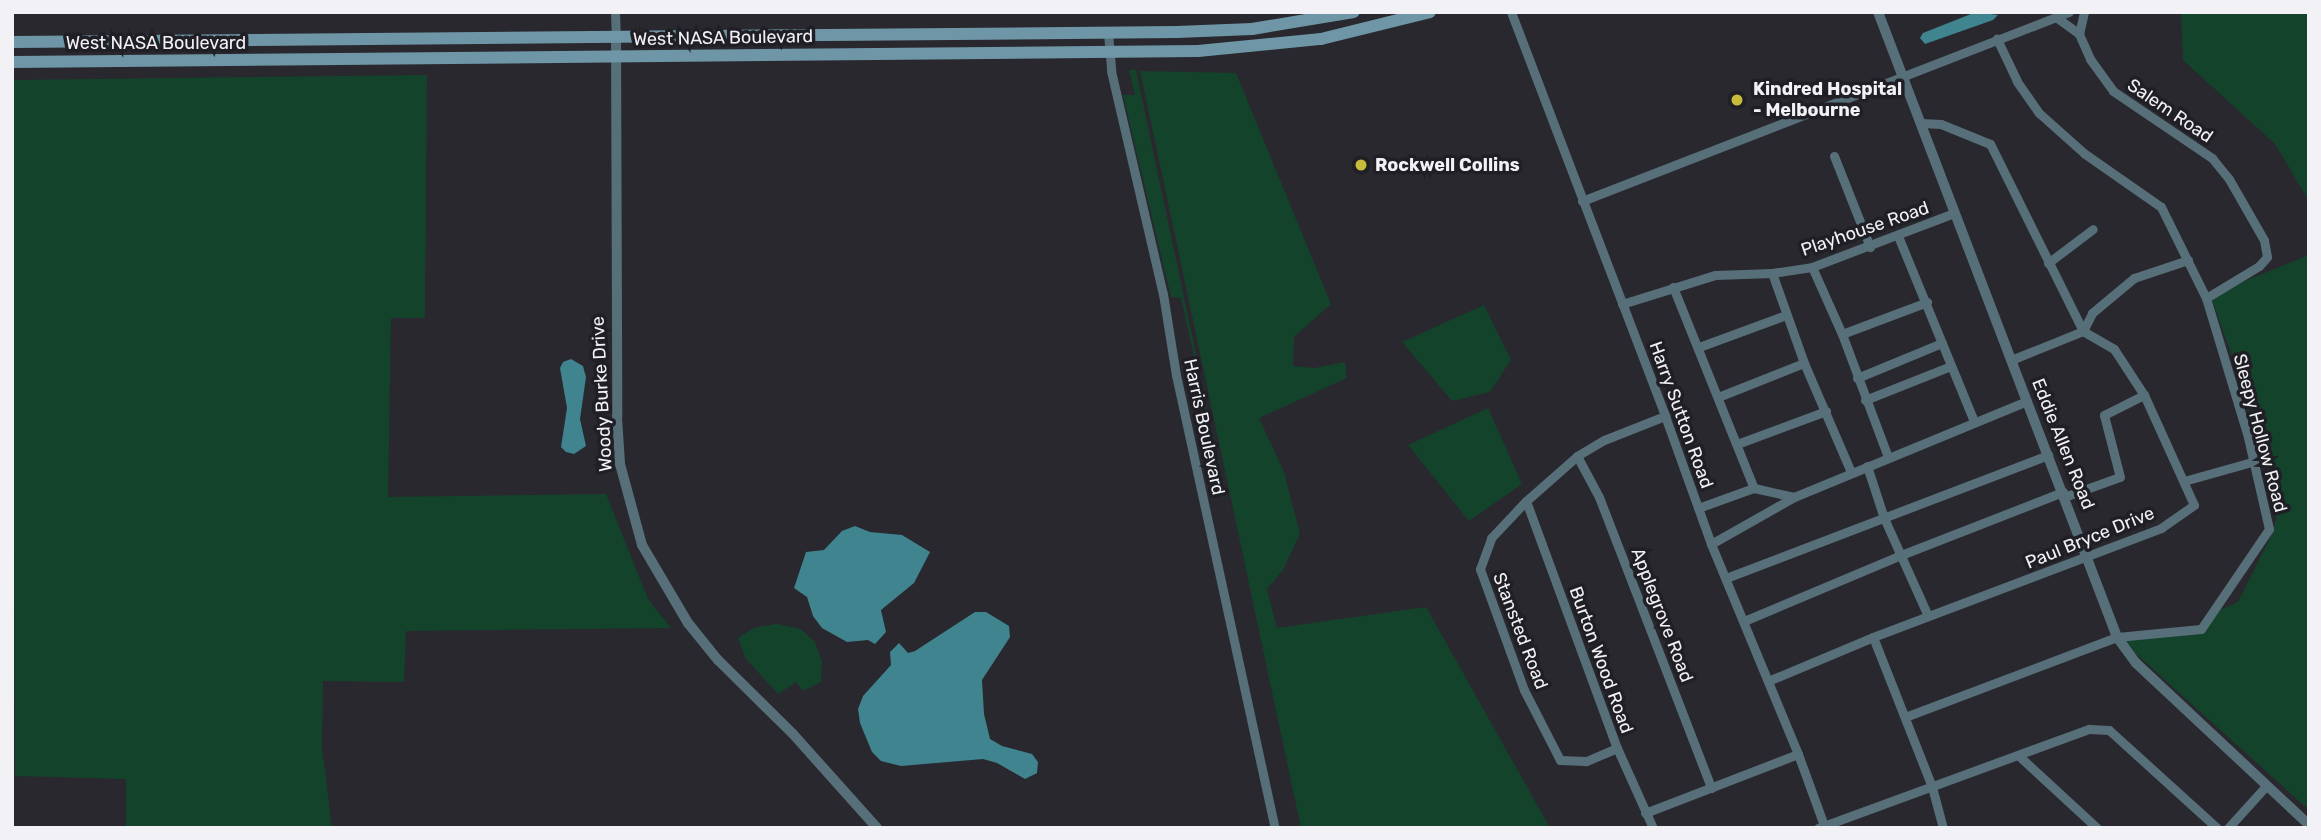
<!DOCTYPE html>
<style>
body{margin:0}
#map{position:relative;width:2321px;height:840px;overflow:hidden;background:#29282f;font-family:Rubik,sans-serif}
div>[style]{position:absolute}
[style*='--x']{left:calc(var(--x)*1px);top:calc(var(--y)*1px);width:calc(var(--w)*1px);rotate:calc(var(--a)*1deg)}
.green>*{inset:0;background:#13432a}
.water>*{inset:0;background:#3f848f}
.minor>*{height:9px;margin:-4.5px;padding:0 4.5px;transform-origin:4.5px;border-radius:4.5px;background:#576f79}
.tertiary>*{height:10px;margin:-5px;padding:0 5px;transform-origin:5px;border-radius:5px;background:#576f79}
.secondary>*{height:12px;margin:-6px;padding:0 6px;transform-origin:6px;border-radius:6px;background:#6f96a6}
.dots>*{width:19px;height:19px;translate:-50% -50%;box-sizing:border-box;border:4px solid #201f25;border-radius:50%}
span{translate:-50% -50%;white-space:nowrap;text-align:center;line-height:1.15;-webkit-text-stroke:7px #201f25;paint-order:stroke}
.street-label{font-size:18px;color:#f2f2f6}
.poi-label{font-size:18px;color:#f2f2f6;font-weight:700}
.left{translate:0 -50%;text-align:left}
.frame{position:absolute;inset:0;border:14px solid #f2f2f6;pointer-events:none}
</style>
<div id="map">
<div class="green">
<div style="clip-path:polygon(2181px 12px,2309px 12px,2309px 201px,2275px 144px,2183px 60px)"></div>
<div style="clip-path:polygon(1129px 70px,1136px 70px,1235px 539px,1181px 298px,1171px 297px,1123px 95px,1135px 95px)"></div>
<div style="clip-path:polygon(1140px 71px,1236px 73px,1331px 304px,1294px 337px,1293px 366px,1315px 368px,1345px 362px,1347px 378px,1259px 418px,1284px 472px,1300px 534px,1283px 570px,1267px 589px,1277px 628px,1426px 607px,1549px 826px,1554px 828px,1301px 828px)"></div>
<div style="clip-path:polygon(427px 75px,425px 318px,391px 318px,388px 497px,606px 494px,648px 599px,671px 628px,406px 631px,404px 682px,323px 681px,322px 747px,332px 828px,126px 828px,126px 779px,15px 776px,12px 80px)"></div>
<div style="clip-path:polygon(2309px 255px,2309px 810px,2134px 652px,2126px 641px,2204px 632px,2220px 610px,2238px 602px,2273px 532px,2276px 518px,2266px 451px,2212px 300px,2240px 283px)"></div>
<div style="clip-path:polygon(1484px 305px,1511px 360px,1490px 392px,1452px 401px,1402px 342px)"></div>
<div style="clip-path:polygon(1488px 408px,1522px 484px,1469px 521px,1408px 445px)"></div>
<div style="clip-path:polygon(776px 624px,801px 629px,815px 642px,822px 662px,821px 682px,803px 691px,796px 682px,778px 694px,746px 659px,738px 638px,753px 628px)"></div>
</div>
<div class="water">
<div style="clip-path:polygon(1976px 12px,1998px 15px,1993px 20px,1925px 44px,1920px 38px,1923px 33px)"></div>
<div style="clip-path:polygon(571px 359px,583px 366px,586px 377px,580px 419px,586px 446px,574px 454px,566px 452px,561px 447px,567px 408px,560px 368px,563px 362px)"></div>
<div style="clip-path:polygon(855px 526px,870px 532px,902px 535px,930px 552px,914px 583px,881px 610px,886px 632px,875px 644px,868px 640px,847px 642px,822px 628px,813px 616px,807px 597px,794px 588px,806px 552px,824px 550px,842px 531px)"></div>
<div style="clip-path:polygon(975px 612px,986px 612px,1009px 626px,1010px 637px,982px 680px,984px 714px,990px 739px,1002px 746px,1032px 754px,1038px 762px,1037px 773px,1025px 779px,997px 763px,983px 759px,901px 766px,881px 761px,872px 752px,860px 723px,858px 709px,863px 696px,891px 665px,890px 652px,899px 643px,908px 653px,915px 651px)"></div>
</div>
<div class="minor">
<div style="--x:615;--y:12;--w:24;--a:88"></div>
<div style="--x:1511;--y:12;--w:432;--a:69.1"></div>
<div style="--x:1665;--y:416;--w:136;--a:70.2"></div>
<div style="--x:1711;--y:544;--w:227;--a:67.5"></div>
<div style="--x:1798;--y:754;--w:79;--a:70"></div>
<div style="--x:2056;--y:17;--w:29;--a:36"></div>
<div style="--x:2079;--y:34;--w:23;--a:-77"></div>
<div style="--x:1108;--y:33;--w:38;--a:85"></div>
<div style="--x:1111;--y:71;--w:229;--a:76.9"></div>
<div style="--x:1163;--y:294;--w:82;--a:80.9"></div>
<div style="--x:1176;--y:375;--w:464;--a:77.7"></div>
<div style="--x:2079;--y:34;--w:27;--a:66"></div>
<div style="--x:2090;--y:59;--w:39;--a:54"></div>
<div style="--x:2113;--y:91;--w:120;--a:34.1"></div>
<div style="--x:2212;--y:158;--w:27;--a:51"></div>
<div style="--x:2229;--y:179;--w:70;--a:60.2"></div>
<div style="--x:2264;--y:240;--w:17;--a:80"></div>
<div style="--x:2267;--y:257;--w:12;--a:132"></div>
<div style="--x:2259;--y:266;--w:62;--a:148.9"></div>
<div style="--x:1834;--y:156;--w:98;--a:68.4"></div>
<div style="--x:1582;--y:201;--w:522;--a:-21.21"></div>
<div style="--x:1898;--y:236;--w:200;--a:67.7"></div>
<div style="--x:2048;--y:263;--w:56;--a:-37.1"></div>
<div style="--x:1812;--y:267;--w:73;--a:65.9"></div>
<div style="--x:1842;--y:334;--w:131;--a:69.5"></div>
<div style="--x:1772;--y:273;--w:96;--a:70.4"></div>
<div style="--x:1804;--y:363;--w:119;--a:66.7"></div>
<div style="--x:1673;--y:287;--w:217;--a:68.1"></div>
<div style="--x:1622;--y:304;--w:97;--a:-17.3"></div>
<div style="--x:1715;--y:275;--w:57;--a:-2"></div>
<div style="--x:1772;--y:273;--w:40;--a:-8.5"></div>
<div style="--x:1812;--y:267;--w:152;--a:-20.8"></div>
<div style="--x:1842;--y:334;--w:91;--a:-20.6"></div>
<div style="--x:1699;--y:347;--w:93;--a:-20.2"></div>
<div style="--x:2011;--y:360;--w:78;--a:-21.9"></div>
<div style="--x:2083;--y:331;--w:20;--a:-63"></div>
<div style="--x:2092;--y:313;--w:55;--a:-39.8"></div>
<div style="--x:2134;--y:278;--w:57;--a:-18.4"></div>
<div style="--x:1857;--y:378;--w:92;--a:-22.4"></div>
<div style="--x:1718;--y:397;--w:92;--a:-21.6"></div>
<div style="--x:1865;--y:400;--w:92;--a:-21.6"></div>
<div style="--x:1737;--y:444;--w:95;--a:-20.3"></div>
<div style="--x:1577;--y:456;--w:47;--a:61.8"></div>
<div style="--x:1599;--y:497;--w:312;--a:68.9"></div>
<div style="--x:1867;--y:466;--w:55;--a:71.9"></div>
<div style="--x:1884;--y:518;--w:107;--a:65.8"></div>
<div style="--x:2184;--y:481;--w:74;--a:-15.7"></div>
<div style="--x:2064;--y:497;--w:59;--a:-19.7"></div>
<div style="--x:2120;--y:477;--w:64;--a:-104.5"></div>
<div style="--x:2104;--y:415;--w:45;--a:-26.6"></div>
<div style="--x:1526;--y:501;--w:263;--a:69.8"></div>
<div style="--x:1617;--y:748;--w:88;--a:65.8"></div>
<div style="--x:1698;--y:508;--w:59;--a:-19.7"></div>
<div style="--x:1754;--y:488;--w:41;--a:12.7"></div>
<div style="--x:1711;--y:544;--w:95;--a:-29.5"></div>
<div style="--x:1794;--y:497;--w:252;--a:-22.4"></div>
<div style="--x:1726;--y:578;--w:345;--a:-20.9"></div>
<div style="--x:1744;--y:621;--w:170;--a:-22.8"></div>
<div style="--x:1901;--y:555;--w:174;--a:-21.3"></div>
<div style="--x:1873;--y:637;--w:161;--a:68.5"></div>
<div style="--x:1932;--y:787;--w:42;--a:75"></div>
<div style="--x:1768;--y:681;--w:114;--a:-22.7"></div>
<div style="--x:1873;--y:637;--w:308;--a:-20.7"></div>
<div style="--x:2161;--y:528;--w:40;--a:-34.9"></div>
<div style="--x:2194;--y:505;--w:121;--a:-114.4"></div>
<div style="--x:2144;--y:395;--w:55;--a:-123.1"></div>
<div style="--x:2114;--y:349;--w:36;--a:-150"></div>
<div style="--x:2083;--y:331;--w:209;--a:-116.4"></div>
<div style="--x:1990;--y:144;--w:53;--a:-157.8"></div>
<div style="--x:1941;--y:124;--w:20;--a:-177"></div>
<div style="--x:1905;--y:717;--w:227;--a:-20.7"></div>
<div style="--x:2117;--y:637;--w:84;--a:-5.4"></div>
<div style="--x:2201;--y:629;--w:121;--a:-55.8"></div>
<div style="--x:2269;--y:529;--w:94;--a:-102.9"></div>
<div style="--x:2248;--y:437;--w:145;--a:-106.8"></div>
<div style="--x:2206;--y:298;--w:102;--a:-116.3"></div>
<div style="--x:2161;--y:207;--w:93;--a:-145.1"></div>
<div style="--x:2085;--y:154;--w:62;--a:-138.3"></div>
<div style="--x:2039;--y:113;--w:39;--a:-125"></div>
<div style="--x:2017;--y:81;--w:47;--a:-115.5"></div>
<div style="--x:1617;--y:748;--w:34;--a:157"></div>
<div style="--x:1586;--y:761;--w:26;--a:-178"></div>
<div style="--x:1560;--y:760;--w:79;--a:-117.2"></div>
<div style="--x:1524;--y:690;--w:129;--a:-110"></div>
<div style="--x:1480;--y:569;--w:33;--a:-70"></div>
<div style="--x:1491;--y:538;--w:51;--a:-46.6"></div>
<div style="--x:1526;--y:501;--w:68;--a:-41.4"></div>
<div style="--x:1577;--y:456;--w:31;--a:-31"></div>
<div style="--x:1604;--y:440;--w:66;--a:-21.5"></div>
<div style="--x:2019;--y:756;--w:106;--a:42.7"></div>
<div style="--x:1645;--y:813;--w:164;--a:-21.1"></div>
<div style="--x:1818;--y:828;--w:289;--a:-20.1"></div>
<div style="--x:2089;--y:729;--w:20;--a:3"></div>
<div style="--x:2109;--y:730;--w:146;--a:42.2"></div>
<div style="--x:2228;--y:828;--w:55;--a:-47.9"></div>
</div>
<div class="tertiary">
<div style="--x:1878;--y:12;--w:669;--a:69.07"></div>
<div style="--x:2117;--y:637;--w:32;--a:54"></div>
<div style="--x:2136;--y:663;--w:237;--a:43.1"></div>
<div style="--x:616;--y:36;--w:381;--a:89.8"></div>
<div style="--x:617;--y:417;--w:47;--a:86.3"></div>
<div style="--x:620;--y:464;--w:84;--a:74.8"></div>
<div style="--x:642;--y:545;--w:91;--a:59.5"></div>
<div style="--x:688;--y:623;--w:48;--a:51"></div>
<div style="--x:718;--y:660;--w:105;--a:44.6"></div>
<div style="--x:793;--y:734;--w:126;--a:48.2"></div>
</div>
<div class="secondary">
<div style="--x:12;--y:42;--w:1165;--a:-0.49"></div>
<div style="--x:1177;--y:32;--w:75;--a:-2.3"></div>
<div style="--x:1252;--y:29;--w:103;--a:-9.5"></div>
<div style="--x:12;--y:62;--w:1186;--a:-0.53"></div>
<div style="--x:1198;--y:51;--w:124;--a:-5.6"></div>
<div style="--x:1321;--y:39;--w:112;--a:-13.9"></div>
</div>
<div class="dots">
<div style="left:1737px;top:100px;background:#c8bb3b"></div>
<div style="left:1361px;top:165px;background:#c8bb3b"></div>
</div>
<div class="street-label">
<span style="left:723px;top:38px;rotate:-1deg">West NASA Boulevard</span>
<span style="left:156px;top:43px">West NASA Boulevard</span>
<span style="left:2170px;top:111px;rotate:34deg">Salem Road</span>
<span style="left:1865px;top:229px;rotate:-19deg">Playhouse Road</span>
<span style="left:602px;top:394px;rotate:-93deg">Woody Burke Drive</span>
<span style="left:1681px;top:415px;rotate:70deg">Harry Sutton Road</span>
<span style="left:1204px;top:427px;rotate:78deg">Harris Boulevard</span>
<span style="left:2260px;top:433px;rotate:75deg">Sleepy Hollow Road</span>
<span style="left:2063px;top:444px;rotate:68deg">Eddie Allen Road</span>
<span style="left:2090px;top:538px;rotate:-22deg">Paul Bryce Drive</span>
<span style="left:1662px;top:615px;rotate:69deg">Applegrove Road</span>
<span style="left:1520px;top:631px;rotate:69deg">Stansted Road</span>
<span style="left:1601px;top:660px;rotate:70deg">Burton Wood Road</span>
</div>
<div class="poi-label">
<span class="left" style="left:1753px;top:100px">Kindred Hospital<br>- Melbourne</span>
<span class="left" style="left:1375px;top:165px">Rockwell Collins</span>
</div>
<div class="frame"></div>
</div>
